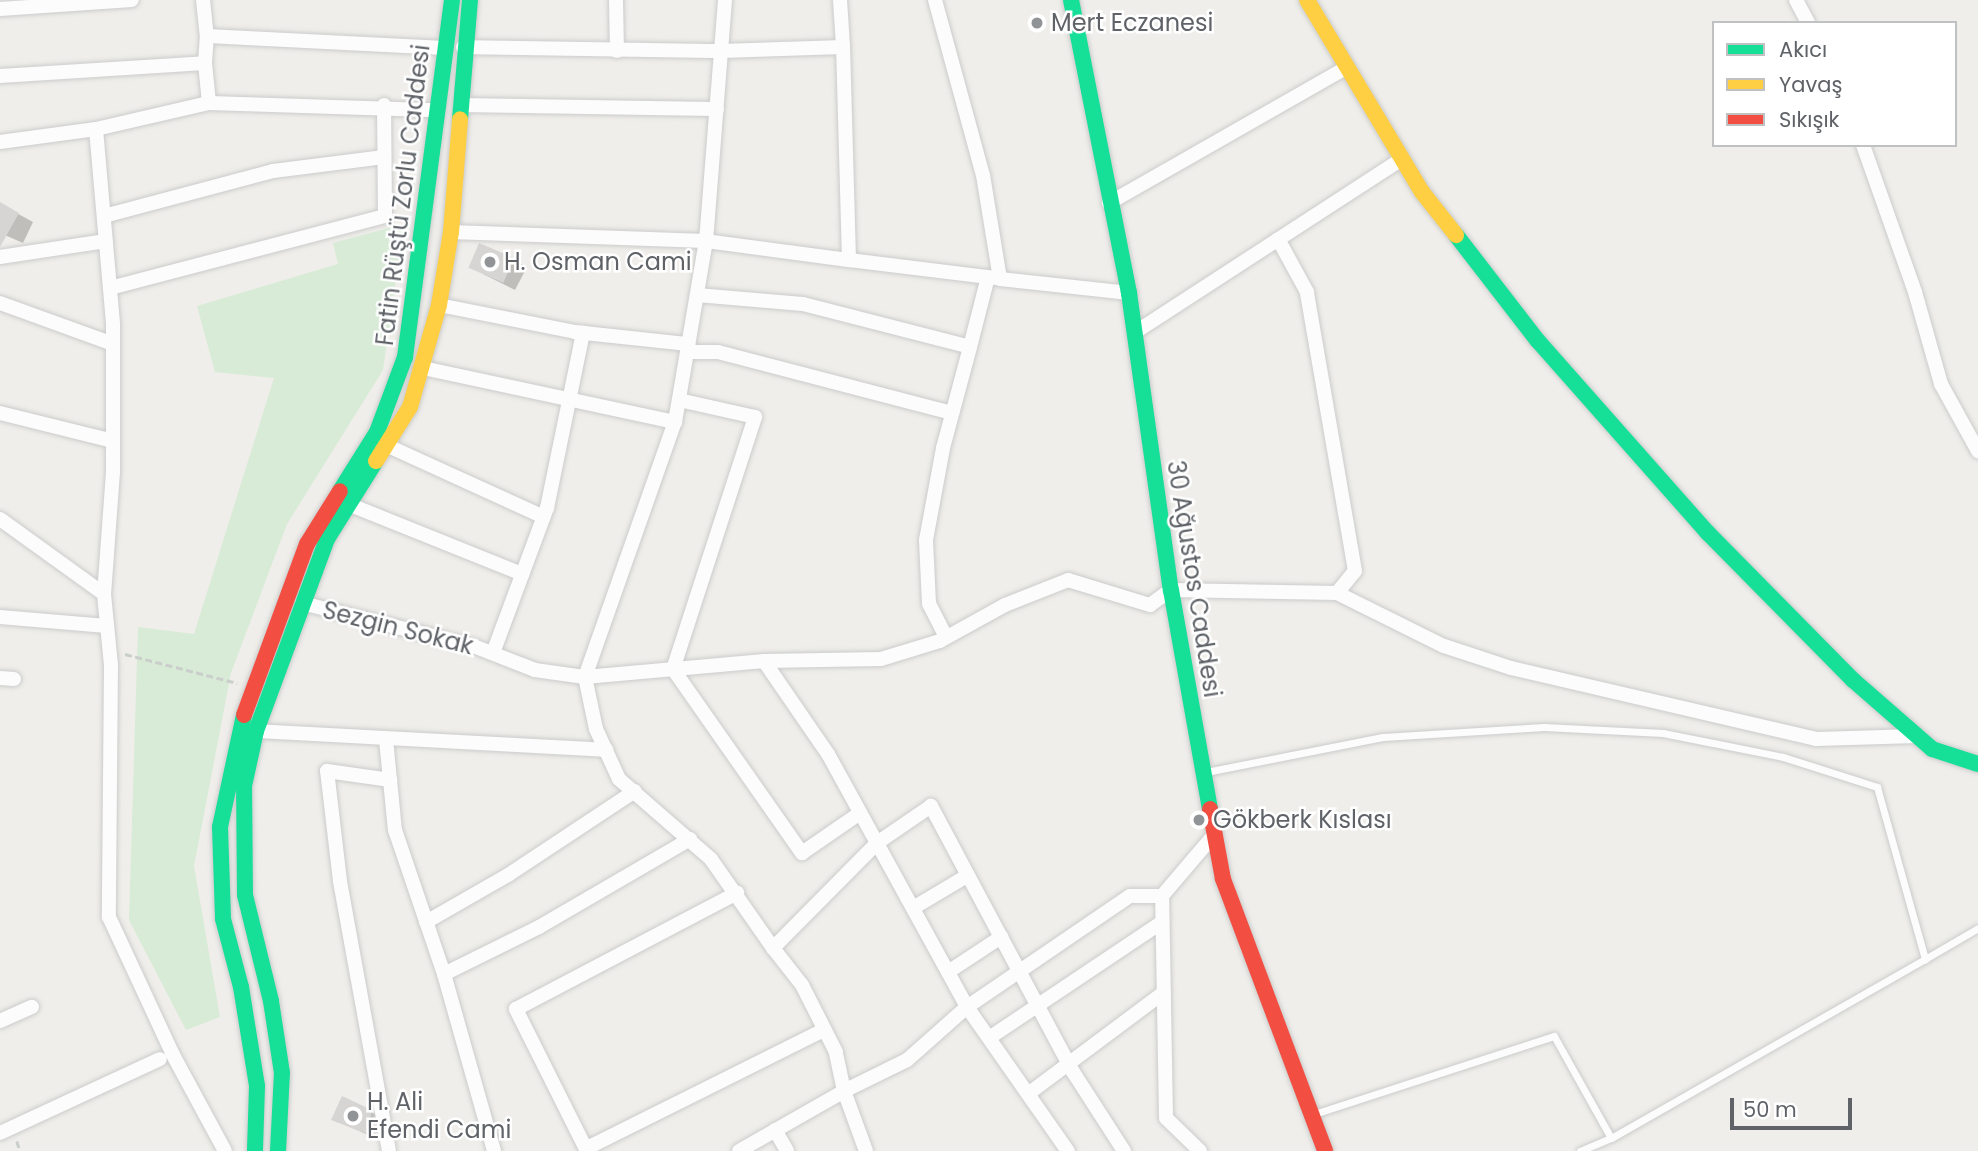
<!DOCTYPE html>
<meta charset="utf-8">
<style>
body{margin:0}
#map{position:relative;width:1978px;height:1151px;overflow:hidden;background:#efeeea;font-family:Poppins,sans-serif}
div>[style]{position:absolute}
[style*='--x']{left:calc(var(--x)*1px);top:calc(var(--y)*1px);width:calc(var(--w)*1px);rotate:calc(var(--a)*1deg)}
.green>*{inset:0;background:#d8ebd6}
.shadow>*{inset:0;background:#0003}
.building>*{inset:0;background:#d6d5d3;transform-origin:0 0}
.path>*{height:2.5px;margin-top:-1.25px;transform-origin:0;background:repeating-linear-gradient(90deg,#cacfcc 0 7px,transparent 0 10.5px)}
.roads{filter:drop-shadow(0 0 2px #cbcccc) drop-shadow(0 0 2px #cbcccc)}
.lane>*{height:7px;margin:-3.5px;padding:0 3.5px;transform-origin:3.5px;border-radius:3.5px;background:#fdfcfc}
.street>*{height:14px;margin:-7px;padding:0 7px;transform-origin:7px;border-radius:7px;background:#fdfcfc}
.fast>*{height:16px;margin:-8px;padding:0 8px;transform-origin:8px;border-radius:8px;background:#16e098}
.slow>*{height:16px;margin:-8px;padding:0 8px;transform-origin:8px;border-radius:8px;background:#ffcf43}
.jam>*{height:16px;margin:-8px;padding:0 8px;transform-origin:8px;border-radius:8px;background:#f24e42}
.dots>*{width:19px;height:19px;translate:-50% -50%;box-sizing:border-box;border:4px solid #fff;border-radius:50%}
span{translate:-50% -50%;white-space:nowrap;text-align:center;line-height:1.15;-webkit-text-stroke:5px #fff;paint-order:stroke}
.poi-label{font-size:24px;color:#5f6368}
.left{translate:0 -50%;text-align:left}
.street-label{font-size:24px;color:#5f6368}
.legend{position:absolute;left:1712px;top:21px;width:245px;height:126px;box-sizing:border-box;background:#fff;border:2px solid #bfc1c3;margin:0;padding:9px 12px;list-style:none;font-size:21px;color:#5f6368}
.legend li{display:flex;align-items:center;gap:14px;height:35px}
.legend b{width:35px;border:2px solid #bfc1c3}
.scale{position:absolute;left:1730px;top:1098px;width:122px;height:32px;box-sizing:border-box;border:4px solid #5f6368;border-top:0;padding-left:9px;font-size:21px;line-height:24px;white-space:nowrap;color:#5f6368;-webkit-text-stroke:5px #fff;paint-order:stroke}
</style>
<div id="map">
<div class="green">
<div style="clip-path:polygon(404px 224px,383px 370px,287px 524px,231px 673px,194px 866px,220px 1017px,186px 1030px,129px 920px,138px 627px,194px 634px,274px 378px,215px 372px,197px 306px,338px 264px,333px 243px)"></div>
</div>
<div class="shadow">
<div style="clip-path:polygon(0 204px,33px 222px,23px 243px,0 233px)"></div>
<div style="clip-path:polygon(513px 259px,527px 267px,515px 290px,483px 274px)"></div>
<div style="clip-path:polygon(371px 1112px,385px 1120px,381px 1141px,333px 1119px)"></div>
</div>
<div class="building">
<div style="clip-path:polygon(0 202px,19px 213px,0 247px)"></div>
<div style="left:479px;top:243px;width:38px;height:27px;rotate:23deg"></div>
<div style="clip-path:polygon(342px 1096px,372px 1110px,367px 1134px,331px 1120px)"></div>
</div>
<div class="path">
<div style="--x:125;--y:654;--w:116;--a:14.5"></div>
<div style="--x:17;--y:1141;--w:10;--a:73"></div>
</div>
<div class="roads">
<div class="lane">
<div style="--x:1206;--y:772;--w:180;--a:-11.2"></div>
<div style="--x:1383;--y:737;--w:161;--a:-3.6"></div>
<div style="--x:1544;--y:727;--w:119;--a:2.9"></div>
<div style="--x:1663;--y:733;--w:122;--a:11.3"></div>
<div style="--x:1783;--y:757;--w:99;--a:17.7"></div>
<div style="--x:1877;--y:787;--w:179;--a:74.4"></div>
<div style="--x:1925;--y:959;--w:361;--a:150.3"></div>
<div style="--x:1611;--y:1138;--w:117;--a:-119.2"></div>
<div style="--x:1554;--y:1036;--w:252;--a:162"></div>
<div style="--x:1925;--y:959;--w:61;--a:-30.3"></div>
<div style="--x:1580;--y:1151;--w:34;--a:-23"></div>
</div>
<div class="street">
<div style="--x:203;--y:0;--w:36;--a:84"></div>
<div style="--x:207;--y:36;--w:238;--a:2.9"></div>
<div style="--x:616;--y:0;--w:51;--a:88.9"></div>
<div style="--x:840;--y:0;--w:47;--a:86.3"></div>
<div style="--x:843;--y:47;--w:122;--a:178.1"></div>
<div style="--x:721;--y:51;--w:191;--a:94.5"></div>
<div style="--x:706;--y:241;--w:144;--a:7.6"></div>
<div style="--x:849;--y:260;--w:213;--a:-91.6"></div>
<div style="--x:935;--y:0;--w:181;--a:74.7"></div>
<div style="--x:983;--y:175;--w:105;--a:80.7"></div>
<div style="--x:1000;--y:279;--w:130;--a:6.2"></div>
<div style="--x:1796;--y:0;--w:26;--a:62"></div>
<div style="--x:0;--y:9;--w:132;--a:-3.9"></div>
<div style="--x:463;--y:47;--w:258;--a:0.9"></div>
<div style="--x:721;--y:51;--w:51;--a:-85.5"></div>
<div style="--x:205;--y:63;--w:40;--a:84.3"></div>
<div style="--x:0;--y:76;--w:205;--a:-3.6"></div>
<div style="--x:205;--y:63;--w:27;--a:-86"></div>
<div style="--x:460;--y:105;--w:257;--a:0.9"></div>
<div style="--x:96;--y:129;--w:116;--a:-13"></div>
<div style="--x:209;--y:103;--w:227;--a:1.8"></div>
<div style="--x:0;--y:142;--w:97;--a:-7.7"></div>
<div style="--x:96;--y:129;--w:196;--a:85"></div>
<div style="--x:113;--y:324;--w:148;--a:90"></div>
<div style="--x:113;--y:472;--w:122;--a:94.2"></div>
<div style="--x:104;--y:594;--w:71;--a:84.4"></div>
<div style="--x:111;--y:665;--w:252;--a:90.5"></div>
<div style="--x:109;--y:917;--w:150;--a:65.1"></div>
<div style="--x:172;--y:1053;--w:111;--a:61.6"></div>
<div style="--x:1863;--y:145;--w:156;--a:70.5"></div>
<div style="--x:1915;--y:292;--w:96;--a:74.2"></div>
<div style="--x:1941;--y:384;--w:77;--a:61.1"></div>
<div style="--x:1109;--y:203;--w:274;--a:-29.7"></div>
<div style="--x:104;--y:216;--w:175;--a:-14.9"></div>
<div style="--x:273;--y:171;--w:112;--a:-7.2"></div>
<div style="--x:0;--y:257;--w:107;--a:-8.6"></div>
<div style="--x:849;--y:260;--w:147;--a:7"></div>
<div style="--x:110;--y:288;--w:284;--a:-14.7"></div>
<div style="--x:385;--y:216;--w:111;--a:-90.5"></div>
<div style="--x:697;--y:295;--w:106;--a:4.9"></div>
<div style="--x:803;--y:304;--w:172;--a:14.4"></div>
<div style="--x:970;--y:347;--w:72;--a:-75.6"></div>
<div style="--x:0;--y:303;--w:120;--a:19.9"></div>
<div style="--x:439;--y:305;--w:139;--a:11.2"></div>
<div style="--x:575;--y:332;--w:114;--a:6.1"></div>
<div style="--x:1134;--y:333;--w:320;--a:-33"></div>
<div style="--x:687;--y:352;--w:31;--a:0"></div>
<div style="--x:718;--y:352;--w:242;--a:14.6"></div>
<div style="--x:423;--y:368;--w:258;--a:12.1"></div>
<div style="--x:679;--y:400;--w:78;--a:12.6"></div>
<div style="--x:755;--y:417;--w:265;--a:108"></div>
<div style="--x:673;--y:669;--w:225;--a:55"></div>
<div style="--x:802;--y:853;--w:70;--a:-34.6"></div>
<div style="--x:0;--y:413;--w:116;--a:13.9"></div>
<div style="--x:388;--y:446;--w:171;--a:24.5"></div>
<div style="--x:348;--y:504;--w:188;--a:21.9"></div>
<div style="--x:0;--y:519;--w:128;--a:35.8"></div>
<div style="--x:1337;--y:593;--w:119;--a:26.4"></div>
<div style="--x:1444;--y:646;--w:71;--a:18.2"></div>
<div style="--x:1511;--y:668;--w:313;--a:13.1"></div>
<div style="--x:1816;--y:739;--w:101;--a:-1.7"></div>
<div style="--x:302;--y:603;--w:179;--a:14.2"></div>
<div style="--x:476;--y:647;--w:63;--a:21.3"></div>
<div style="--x:535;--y:670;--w:50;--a:8"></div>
<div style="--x:585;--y:677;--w:270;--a:-70.6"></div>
<div style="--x:675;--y:422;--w:184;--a:-80.3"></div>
<div style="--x:706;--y:241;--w:255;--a:-178"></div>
<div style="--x:0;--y:617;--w:107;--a:4.8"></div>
<div style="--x:946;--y:637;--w:37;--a:-117"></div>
<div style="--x:929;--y:604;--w:64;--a:-92.7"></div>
<div style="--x:926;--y:540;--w:94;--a:-79.5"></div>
<div style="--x:943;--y:448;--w:105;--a:-75"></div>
<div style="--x:493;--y:653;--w:155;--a:-69.6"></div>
<div style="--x:547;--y:508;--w:179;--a:-78.4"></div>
<div style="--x:764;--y:661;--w:113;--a:55.5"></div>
<div style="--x:828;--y:754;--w:289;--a:61.2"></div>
<div style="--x:967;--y:1007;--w:176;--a:55"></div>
<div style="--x:0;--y:678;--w:14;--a:4"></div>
<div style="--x:256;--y:731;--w:351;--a:3.1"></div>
<div style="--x:386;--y:739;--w:91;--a:84.4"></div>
<div style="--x:395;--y:830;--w:152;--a:71.2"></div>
<div style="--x:444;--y:974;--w:184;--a:74.2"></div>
<div style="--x:913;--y:908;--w:63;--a:-30.7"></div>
<div style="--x:426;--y:922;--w:95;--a:-29.8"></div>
<div style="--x:508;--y:875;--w:152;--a:-33.5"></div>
<div style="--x:948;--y:972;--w:64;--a:-33.4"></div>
<div style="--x:444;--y:974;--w:106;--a:-26.3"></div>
<div style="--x:539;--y:927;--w:175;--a:-30.2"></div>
<div style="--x:0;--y:1021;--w:35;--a:-24"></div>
<div style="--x:989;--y:1038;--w:208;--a:-33.8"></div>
<div style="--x:1028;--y:1094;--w:169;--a:-36.8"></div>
<div style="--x:775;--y:1130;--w:24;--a:60"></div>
<div style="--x:0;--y:1133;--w:176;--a:-24.8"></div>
<div style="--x:587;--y:1148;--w:265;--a:-26.5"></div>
<div style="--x:389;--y:1151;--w:274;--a:-100.3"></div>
<div style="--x:340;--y:881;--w:111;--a:-96.7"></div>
<div style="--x:327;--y:771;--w:64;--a:8.1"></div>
<div style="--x:587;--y:1151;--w:159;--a:-116.6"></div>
<div style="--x:516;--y:1009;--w:250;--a:-27.7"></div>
<div style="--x:739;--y:1151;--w:121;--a:-29.7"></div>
<div style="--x:844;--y:1091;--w:40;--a:-102"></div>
<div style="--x:836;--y:1052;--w:75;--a:-116.9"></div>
<div style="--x:802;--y:985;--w:47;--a:-128.1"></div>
<div style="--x:866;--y:1151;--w:64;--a:-110.1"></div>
<div style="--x:844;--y:1091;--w:70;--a:-26.2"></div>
<div style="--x:907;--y:1060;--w:80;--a:-41.5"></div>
<div style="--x:967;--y:1007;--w:197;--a:-34.3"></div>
<div style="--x:1130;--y:896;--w:32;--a:0"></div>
<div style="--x:1124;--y:1151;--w:94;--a:-122.8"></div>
<div style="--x:1073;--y:1072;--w:302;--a:-118.1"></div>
<div style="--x:931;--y:806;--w:65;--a:145.6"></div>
<div style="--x:877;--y:843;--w:148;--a:134.7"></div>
<div style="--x:773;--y:948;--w:108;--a:-124.9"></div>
<div style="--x:711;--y:859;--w:122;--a:-139"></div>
<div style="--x:619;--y:779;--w:55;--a:-114.7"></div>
<div style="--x:596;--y:729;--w:53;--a:-101.9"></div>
<div style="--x:585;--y:677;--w:180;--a:-5.1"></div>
<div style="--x:764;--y:661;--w:117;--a:-1"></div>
<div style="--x:881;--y:659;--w:62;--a:-17"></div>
<div style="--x:940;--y:641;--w:74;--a:-29"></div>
<div style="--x:1005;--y:605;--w:68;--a:-21.6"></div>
<div style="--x:1068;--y:580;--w:86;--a:17"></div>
<div style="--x:1150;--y:605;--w:26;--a:-36"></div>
<div style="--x:1171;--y:590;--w:166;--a:1"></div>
<div style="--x:1337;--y:593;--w:28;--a:-51"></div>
<div style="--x:1355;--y:571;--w:283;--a:-99.8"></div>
<div style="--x:1307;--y:292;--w:60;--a:-118.7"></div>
<div style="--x:1200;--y:1151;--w:47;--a:-135.9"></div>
<div style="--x:1166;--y:1118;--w:222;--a:-91"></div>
<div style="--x:1162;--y:896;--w:80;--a:-49.6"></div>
</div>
<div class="fast">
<div style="--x:1071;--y:0;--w:299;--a:78.8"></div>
<div style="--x:1129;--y:293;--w:300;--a:82"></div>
<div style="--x:1171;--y:590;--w:222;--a:79.9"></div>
<div style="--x:460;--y:119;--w:119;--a:-85.2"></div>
<div style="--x:1456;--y:235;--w:134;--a:52.3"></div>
<div style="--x:1538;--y:341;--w:256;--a:48.5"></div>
<div style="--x:1708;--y:533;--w:206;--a:45.4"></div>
<div style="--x:1853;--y:680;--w:105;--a:41.1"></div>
<div style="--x:1932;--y:749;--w:48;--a:18.1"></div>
<div style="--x:340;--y:491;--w:70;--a:-57.9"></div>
<div style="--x:377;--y:432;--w:80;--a:-69.5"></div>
<div style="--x:405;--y:357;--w:360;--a:-82.5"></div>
<div style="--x:244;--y:715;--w:115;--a:102.1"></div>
<div style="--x:220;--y:827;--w:92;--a:88.1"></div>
<div style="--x:223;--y:919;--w:70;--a:75.2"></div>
<div style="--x:241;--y:987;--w:100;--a:80.8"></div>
<div style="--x:257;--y:1086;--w:65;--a:91.8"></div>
<div style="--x:278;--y:1151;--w:78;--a:-87.1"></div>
<div style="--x:282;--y:1073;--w:73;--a:-98.7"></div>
<div style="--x:271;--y:1001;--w:109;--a:-103.8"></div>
<div style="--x:245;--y:895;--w:109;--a:-90.5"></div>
<div style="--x:244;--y:786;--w:56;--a:-77.7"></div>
<div style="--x:256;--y:731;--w:205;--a:-69.7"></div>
<div style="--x:327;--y:539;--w:92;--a:-57.9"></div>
</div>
<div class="slow">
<div style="--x:1307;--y:0;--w:224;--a:59.1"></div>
<div style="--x:1422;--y:192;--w:55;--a:51.7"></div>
<div style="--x:376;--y:461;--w:64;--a:-57.8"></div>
<div style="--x:410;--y:407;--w:106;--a:-74.1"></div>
<div style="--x:439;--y:305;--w:74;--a:-80.7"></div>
<div style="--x:451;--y:232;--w:113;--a:-85.4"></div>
</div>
<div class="jam">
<div style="--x:244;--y:715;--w:182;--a:-69.8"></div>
<div style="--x:307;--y:544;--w:62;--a:-58.1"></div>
<div style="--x:1210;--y:809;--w:71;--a:79.5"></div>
<div style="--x:1223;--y:879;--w:290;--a:69.4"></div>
</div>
</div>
<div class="dots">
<div style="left:1037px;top:23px;background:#919496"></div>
<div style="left:490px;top:262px;background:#919496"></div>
<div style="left:1199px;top:820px;background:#919496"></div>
<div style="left:353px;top:1116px;background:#919496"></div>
</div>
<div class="poi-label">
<span class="left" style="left:1051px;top:23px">Mert Eczanesi</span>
<span class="left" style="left:504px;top:262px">H. Osman Cami</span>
<span class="left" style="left:1213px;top:820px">Gökberk Kıslası</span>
<span class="left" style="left:367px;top:1116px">H. Ali<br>Efendi Cami</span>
</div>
<div class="street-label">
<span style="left:403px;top:195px;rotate:-83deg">Fatin Rüştü Zorlu Caddesi</span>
<span style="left:1194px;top:579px;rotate:81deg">30 Ağustos Caddesi</span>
<span style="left:398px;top:628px;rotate:14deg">Sezgin Sokak</span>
</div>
<ul class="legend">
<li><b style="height:9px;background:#16e098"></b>Akıcı</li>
<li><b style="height:9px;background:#ffcf43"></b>Yavaş</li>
<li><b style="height:9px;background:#f24e42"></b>Sıkışık</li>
</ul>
<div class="scale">50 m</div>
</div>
